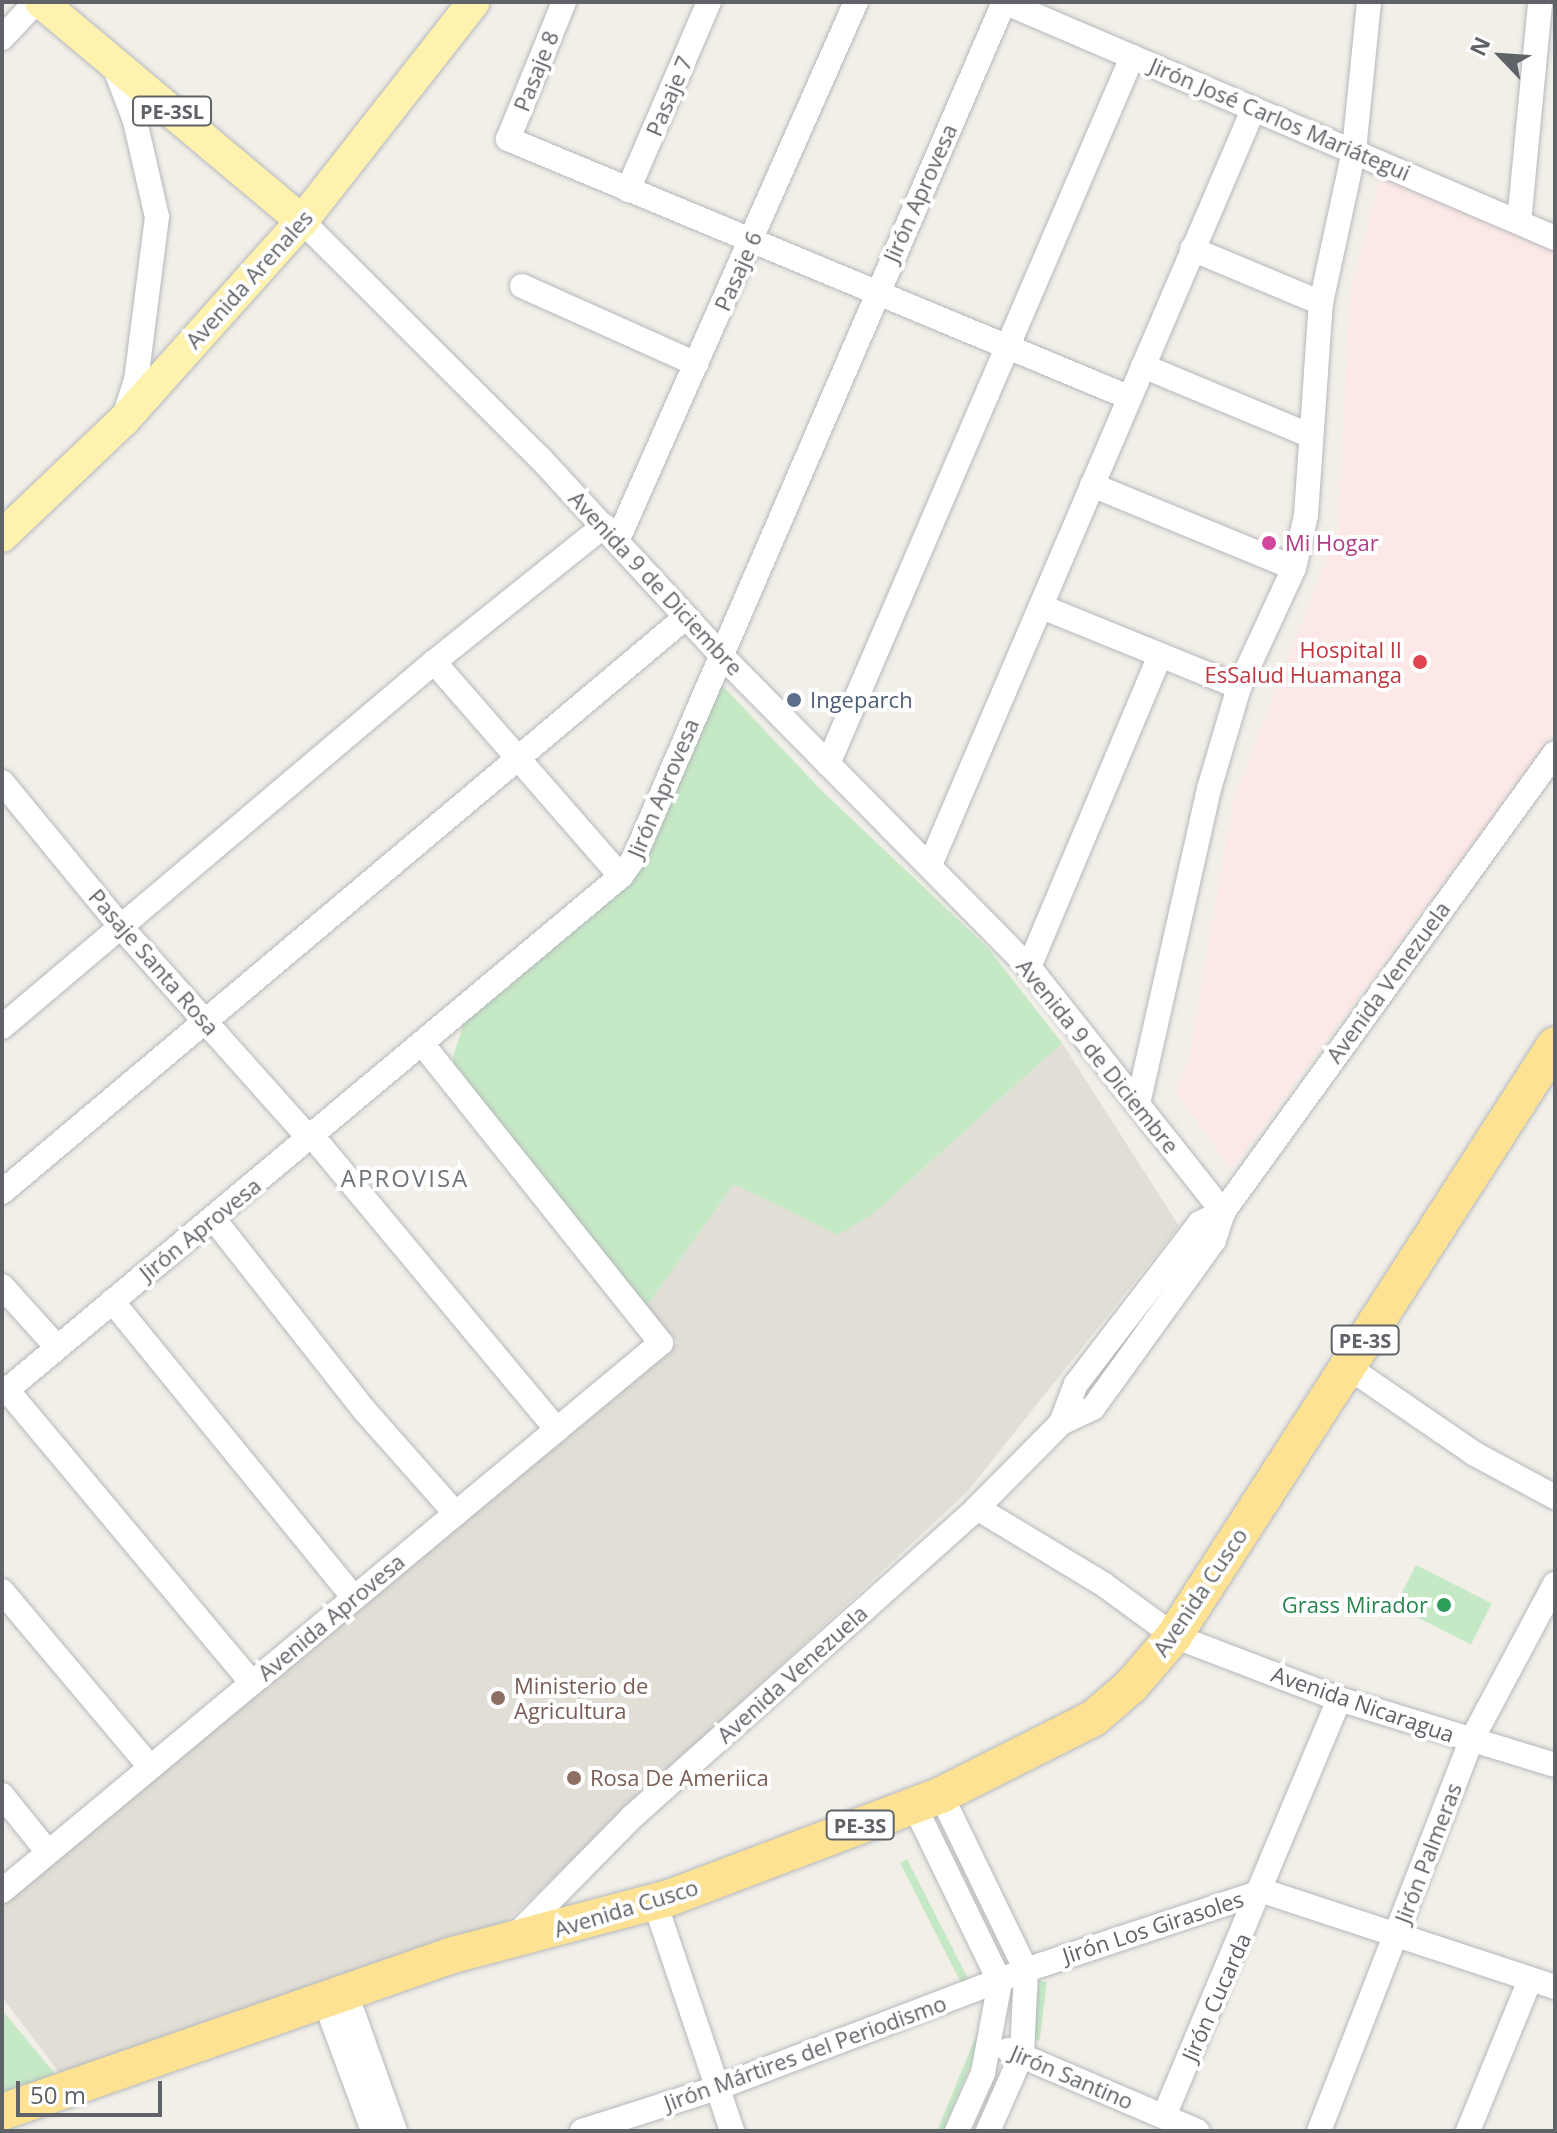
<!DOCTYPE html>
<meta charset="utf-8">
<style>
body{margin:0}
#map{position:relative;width:1557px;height:2133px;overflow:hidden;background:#f1efe8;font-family:"Open Sans",sans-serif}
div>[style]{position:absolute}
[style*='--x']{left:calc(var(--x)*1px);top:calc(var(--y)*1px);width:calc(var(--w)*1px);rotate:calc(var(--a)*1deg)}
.education>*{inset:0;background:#e1ded6}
.medical>*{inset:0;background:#fce8e6}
.green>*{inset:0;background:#c5e8c5;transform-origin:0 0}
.roads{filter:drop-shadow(0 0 2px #b5b8bc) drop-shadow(0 0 2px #b5b8bc)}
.minor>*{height:24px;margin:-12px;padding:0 12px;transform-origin:12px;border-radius:12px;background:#fff}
.major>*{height:32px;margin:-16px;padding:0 16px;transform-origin:16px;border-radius:16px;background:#fff2af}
.highway>*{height:36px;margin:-18px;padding:0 18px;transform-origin:18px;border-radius:18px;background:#fde293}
.dots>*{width:22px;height:22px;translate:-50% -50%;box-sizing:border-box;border:4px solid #fff;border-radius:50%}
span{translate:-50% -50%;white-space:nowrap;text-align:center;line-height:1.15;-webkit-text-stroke:8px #fff;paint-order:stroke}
.shield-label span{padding:2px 6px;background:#fff;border:2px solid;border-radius:6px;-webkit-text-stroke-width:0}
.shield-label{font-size:20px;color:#5f6368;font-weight:700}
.street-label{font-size:22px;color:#5f6368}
.hotel-label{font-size:22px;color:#b23c85}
.left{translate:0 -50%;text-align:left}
.health-label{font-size:22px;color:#be3a42}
.right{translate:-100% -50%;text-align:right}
.service-label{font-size:22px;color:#4e5e75}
.leisure-label{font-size:22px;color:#27864d}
.education-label{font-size:22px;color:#785e54}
.neighbourhood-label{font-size:24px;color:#70757a;letter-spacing:2px}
.frame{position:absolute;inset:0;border:4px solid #5f6368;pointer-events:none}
.north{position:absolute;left:1461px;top:16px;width:80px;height:80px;-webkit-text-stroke:6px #fff;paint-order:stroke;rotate:295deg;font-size:22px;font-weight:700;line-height:32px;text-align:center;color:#5f6368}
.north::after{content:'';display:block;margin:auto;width:28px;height:36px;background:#5f6368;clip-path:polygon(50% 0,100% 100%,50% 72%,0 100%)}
.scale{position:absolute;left:16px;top:2081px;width:146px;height:36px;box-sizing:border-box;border:4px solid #5f6368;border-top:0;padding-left:10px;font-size:24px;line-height:28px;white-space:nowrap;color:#5f6368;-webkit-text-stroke:6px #fff;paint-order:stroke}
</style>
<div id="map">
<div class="education">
<div style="clip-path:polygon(1062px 1043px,1179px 1226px,967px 1492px,491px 1936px,64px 2079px,2px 1997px,2px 1903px,678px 1342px,646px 1307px,734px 1184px,873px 1214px)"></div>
</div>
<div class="medical">
<div style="clip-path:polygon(1382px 170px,1555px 242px,1555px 732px,1231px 1169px,1176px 1091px,1189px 1059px,1233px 802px,1338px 530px,1350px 295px)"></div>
</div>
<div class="green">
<div style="clip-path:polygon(721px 684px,822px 791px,987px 947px,1062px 1043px,873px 1214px,838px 1235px,734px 1184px,646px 1307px,457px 1078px,453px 1057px,464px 1022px,627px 883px)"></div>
<div style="left:1416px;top:1565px;width:85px;height:46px;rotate:27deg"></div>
<div style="left:907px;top:1859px;width:149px;height:8px;rotate:63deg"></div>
<div style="left:1039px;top:1981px;width:8px;height:59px;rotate:7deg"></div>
<div style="clip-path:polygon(2px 2010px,61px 2081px,2px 2102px)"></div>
<div style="clip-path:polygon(986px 2012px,992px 2014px,943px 2131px,937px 2131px)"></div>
</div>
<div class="roads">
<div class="minor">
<div style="--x:564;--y:2;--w:148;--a:112.2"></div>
<div style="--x:508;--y:139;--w:672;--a:22.59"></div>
<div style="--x:1004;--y:2;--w:599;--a:23.19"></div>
<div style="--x:2;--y:38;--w:50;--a:-46.6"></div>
<div style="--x:113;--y:63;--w:62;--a:69.2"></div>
<div style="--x:135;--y:121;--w:98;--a:77.1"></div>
<div style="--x:157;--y:217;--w:164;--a:97.3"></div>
<div style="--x:136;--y:380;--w:39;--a:108"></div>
<div style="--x:628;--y:190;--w:205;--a:-66.7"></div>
<div style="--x:302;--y:221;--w:336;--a:44.9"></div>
<div style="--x:540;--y:458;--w:266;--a:47.4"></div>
<div style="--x:720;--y:654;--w:440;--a:45.4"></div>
<div style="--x:1029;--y:967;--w:313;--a:51.6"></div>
<div style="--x:1519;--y:222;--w:221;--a:-84.5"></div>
<div style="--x:1192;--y:249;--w:140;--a:22.7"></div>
<div style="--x:522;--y:286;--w:191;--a:24.1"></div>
<div style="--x:1143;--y:366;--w:180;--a:22.6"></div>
<div style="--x:1092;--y:485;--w:218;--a:22.3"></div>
<div style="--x:618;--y:539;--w:587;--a:-66.1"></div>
<div style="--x:1042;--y:607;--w:213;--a:22.1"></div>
<div style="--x:434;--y:662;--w:284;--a:48.9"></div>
<div style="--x:828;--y:764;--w:770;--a:-66.73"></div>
<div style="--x:2;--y:782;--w:188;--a:50.6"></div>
<div style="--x:121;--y:927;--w:284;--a:48.3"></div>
<div style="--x:930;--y:865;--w:821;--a:-66.84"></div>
<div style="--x:1029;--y:967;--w:336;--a:-67.2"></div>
<div style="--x:2;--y:1027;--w:566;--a:-40.19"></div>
<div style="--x:434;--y:662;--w:218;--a:-38.7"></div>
<div style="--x:1138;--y:1104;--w:323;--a:-77.3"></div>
<div style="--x:1209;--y:789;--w:106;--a:-73.6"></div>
<div style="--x:1239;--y:687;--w:131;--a:-65.2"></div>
<div style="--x:1294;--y:568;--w:54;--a:-77.2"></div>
<div style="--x:1306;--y:515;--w:213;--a:-86"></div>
<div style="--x:1321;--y:303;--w:157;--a:-77.8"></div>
<div style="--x:1354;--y:150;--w:149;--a:-84.2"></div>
<div style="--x:313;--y:1137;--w:381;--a:50.2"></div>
<div style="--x:2;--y:1192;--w:894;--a:-40.05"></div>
<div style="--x:213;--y:1218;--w:246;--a:51.8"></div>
<div style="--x:365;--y:1411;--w:137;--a:48.5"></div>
<div style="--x:2;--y:1286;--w:82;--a:48"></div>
<div style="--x:112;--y:1301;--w:383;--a:50.8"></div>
<div style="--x:1348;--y:1367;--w:154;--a:34.4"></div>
<div style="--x:1475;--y:1454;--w:91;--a:28.3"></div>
<div style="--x:7;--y:1390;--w:382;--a:50.1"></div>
<div style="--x:2;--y:1394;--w:807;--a:-39.92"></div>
<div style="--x:621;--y:876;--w:22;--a:-54"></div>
<div style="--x:634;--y:858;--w:933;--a:-66.62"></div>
<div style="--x:1061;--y:1423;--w:42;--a:-69"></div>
<div style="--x:1076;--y:1384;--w:203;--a:-52.4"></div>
<div style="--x:1200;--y:1223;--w:25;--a:-26"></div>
<div style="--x:977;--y:1508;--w:147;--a:31.1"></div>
<div style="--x:1103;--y:1584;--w:88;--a:36.2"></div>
<div style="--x:1174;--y:1636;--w:177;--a:20.9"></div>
<div style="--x:1339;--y:1699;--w:226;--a:17"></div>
<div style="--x:2;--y:1591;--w:230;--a:49.9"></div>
<div style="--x:2;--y:1795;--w:72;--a:51.2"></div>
<div style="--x:941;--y:1795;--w:195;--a:64.1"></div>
<div style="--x:1026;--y:1970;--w:84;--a:92.7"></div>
<div style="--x:1022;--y:2054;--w:84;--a:113.8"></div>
<div style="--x:914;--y:1805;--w:197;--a:64.1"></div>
<div style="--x:1000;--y:1982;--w:93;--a:100.6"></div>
<div style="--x:983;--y:2073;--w:64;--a:114.1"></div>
<div style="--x:2;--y:1891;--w:857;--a:-39.75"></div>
<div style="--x:661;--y:1343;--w:383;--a:-128.6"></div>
<div style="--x:655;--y:1903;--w:241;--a:71.3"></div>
<div style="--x:515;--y:1936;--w:167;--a:-45.5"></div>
<div style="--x:632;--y:1817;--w:463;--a:-41.8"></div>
<div style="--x:977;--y:1508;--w:120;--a:-45.3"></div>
<div style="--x:1061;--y:1423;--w:35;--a:-25"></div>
<div style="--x:1093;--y:1408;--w:207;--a:-54.2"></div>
<div style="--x:1214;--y:1240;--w:29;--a:-72"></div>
<div style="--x:1223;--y:1212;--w:566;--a:-54.12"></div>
<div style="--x:353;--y:2013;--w:125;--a:70.4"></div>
<div style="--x:332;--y:2020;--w:118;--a:69.7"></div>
<div style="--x:1008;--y:2050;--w:206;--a:23.2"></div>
<div style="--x:1164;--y:2116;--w:452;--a:-67.2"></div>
<div style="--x:582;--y:2131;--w:142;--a:-17.7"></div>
<div style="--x:717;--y:2088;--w:331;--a:-20.9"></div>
<div style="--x:1026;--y:1970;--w:250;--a:-18.4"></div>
<div style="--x:1263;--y:1891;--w:307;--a:18.2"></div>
<div style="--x:1319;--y:2131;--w:419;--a:-68.7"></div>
<div style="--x:1471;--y:1741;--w:178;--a:-61.9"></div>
<div style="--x:1468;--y:2131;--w:163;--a:-67.7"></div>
</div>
<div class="major">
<div style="--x:41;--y:2;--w:341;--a:40"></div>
<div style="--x:2;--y:536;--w:168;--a:-43.6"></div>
<div style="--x:124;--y:420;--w:267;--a:-48.2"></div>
<div style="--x:302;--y:221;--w:278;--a:-51.9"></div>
</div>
<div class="highway">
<div style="--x:2;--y:2112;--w:478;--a:-19.2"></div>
<div style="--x:453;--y:1955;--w:223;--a:-14.8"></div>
<div style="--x:669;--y:1898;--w:291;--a:-20.7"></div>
<div style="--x:941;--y:1795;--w:171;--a:-26.7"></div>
<div style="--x:1094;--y:1718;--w:49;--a:-40.9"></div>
<div style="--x:1131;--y:1686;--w:66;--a:-49.3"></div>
<div style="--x:1174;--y:1636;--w:703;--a:-57.19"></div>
</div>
</div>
<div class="dots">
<div style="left:1269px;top:543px;background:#d1479c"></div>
<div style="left:1420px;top:662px;background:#e0444e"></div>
<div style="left:794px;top:700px;background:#5c6f8a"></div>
<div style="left:1444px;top:1605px;background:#2e9e5b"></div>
<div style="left:498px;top:1698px;background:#8d6e63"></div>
<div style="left:574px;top:1778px;background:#8d6e63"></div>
</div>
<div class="shield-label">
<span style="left:172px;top:111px">PE-3SL</span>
<span style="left:1365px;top:1340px">PE-3S</span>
<span style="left:860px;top:1825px">PE-3S</span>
</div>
<div class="street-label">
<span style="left:536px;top:71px;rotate:-68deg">Pasaje 8</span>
<span style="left:669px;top:96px;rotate:-67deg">Pasaje 7</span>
<span style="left:1280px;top:119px;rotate:23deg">Jirón José Carlos Mariátegui</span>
<span style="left:920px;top:193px;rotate:-66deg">Jirón Aprovesa</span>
<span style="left:738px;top:271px;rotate:-66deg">Pasaje 6</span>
<span style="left:249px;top:279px;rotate:-48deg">Avenida Arenales</span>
<span style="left:656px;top:583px;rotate:47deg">Avenida 9 de Diciembre</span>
<span style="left:663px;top:788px;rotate:-67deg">Jirón Aprovesa</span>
<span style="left:154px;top:962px;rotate:49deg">Pasaje Santa Rosa</span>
<span style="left:1388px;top:982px;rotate:-54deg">Avenida Venezuela</span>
<span style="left:1098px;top:1056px;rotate:51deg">Avenida 9 de Diciembre</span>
<span style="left:200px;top:1229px;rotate:-39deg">Jirón Aprovesa</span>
<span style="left:1200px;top:1592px;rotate:-56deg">Avenida Cusco</span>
<span style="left:331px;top:1617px;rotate:-40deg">Avenida Aprovesa</span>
<span style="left:792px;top:1674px;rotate:-42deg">Avenida Venezuela</span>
<span style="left:1363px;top:1704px;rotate:19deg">Avenida Nicaragua</span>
<span style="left:1428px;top:1853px;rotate:-69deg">Jirón Palmeras</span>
<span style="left:626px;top:1908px;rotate:-17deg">Avenida Cusco</span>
<span style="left:1153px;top:1927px;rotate:-18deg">Jirón Los Girasoles</span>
<span style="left:1216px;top:1997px;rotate:-66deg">Jirón Cucarda</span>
<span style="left:805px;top:2053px;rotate:-20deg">Jirón Mártires del Periodismo</span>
<span style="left:1072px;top:2077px;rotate:23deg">Jirón Santino</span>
</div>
<div class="hotel-label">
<span class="left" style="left:1285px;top:543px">Mi Hogar</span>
</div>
<div class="health-label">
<span class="right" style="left:1402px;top:662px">Hospital II<br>EsSalud Huamanga</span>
</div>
<div class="service-label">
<span class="left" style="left:810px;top:700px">Ingeparch</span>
</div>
<div class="leisure-label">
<span class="right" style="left:1428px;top:1605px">Grass Mirador</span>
</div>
<div class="education-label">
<span class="left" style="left:514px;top:1698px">Ministerio de<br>Agricultura</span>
<span class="left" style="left:590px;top:1778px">Rosa De Ameriica</span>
</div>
<div class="neighbourhood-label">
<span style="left:405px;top:1178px">APROVISA</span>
</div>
<div class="frame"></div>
<div class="north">N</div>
<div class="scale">50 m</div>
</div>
